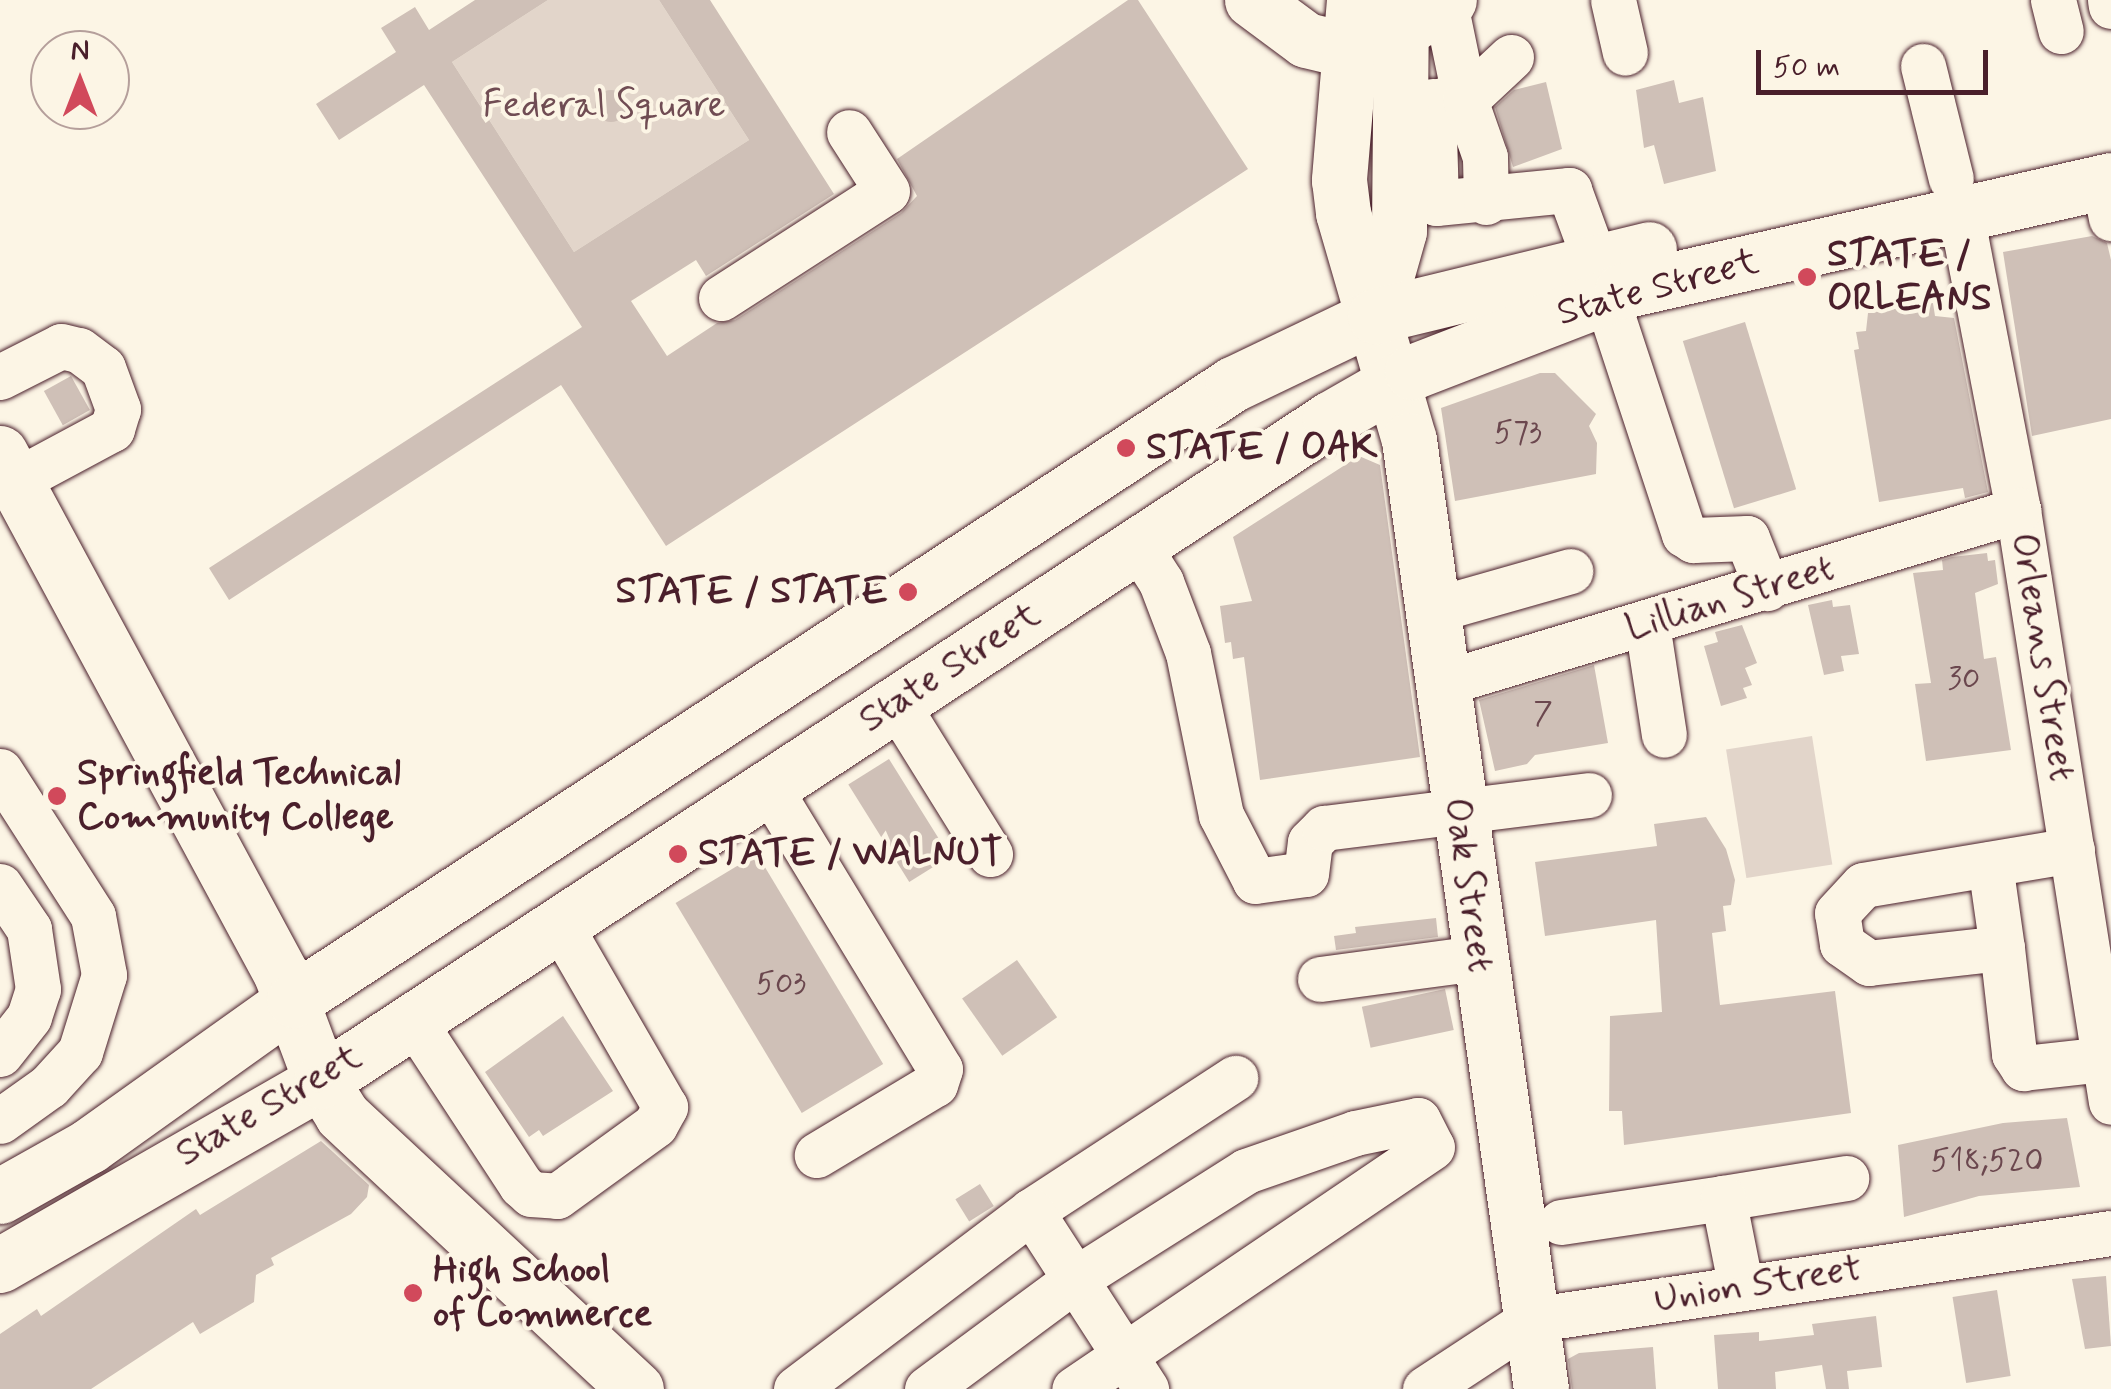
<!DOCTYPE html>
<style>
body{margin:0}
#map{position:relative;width:2111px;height:1389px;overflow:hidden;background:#fcf5e5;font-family:Mynerve,sans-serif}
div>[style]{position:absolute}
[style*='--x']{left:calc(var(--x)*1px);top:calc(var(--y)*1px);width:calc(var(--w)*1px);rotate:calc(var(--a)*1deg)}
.green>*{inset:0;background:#e2d5ca;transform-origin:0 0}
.building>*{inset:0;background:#cfc0b7;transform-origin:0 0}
.round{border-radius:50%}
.roads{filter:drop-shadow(0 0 2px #4a1f2b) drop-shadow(0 0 2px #4a1f2b)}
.minor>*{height:45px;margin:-22.5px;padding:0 22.5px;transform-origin:22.5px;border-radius:22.5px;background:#fcf5e5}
.major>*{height:55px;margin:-27.5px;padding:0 27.5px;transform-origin:27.5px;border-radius:27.5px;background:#fcf5e5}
.dots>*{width:28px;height:28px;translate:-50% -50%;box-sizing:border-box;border:5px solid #fcf5e5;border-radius:50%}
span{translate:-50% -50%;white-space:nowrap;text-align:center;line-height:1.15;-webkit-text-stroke:8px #fcf5e5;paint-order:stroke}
.number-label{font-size:32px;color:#6b474e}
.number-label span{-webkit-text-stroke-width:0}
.park-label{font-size:38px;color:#704c53}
.poi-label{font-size:38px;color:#4a1f2b;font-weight:700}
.left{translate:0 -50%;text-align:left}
.right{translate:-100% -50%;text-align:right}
.street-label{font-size:38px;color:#4a1f2b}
.north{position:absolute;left:30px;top:30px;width:100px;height:100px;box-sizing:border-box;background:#fcf5e5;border:2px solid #b59f9b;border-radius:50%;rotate:0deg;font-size:28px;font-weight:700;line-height:40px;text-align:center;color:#4a1f2b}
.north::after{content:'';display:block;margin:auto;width:35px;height:45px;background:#d1495b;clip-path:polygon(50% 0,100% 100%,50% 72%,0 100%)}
.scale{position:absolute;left:1756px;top:50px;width:232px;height:45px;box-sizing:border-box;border:5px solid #4a1f2b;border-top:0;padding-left:12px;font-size:30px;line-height:35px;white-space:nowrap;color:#4a1f2b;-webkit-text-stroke:8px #fcf5e5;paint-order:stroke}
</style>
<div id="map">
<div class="green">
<div style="clip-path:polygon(548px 0,659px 0,749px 140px,574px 252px,452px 62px)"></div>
<div style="left:1812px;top:736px;width:130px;height:87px;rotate:81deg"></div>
</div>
<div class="building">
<div style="clip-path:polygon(475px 0,548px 0,452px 62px,574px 252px,749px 140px,659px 0,710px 0,834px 194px,706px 276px,696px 260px,631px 301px,667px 356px,717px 323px,735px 320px,901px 213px,917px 196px,897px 159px,1128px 0,1138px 0,1248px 169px,666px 546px,561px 385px,229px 600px,209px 568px,582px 327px,424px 85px,339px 140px,316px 104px,396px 52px,381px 28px,415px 7px,429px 30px)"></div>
<div style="clip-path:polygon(1674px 80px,1679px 103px,1703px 97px,1716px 171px,1664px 184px,1654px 145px,1644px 148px,1636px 90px)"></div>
<div style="clip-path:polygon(1546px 82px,1562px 149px,1513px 167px,1495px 107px,1514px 90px)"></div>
<div class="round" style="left:595px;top:90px;width:32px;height:32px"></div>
<div style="clip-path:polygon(2092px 236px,2107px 243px,2111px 260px,2111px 419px,2032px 436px,2003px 252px)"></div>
<div style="clip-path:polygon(1933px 303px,1935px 316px,1954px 318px,1988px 492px,1965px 498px,1963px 488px,1879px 502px,1854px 350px,1859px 349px,1856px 332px,1866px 331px,1868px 313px)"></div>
<div style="left:1745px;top:322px;width:175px;height:65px;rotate:73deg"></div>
<div style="clip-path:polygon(1540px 373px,1555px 373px,1596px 414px,1589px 426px,1597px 443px,1596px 474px,1455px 501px,1441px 408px)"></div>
<div style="left:71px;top:376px;width:39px;height:31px;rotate:61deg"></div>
<div style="clip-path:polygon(1359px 456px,1380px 465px,1420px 757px,1260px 780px,1244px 657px,1233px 659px,1231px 642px,1225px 643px,1220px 606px,1252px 601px,1233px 537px)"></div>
<div style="clip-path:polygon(1987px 553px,1988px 561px,1995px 560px,1998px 584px,1975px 593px,1984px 659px,1996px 657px,2011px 750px,1926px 761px,1915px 684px,1931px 683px,1913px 573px,1943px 570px,1942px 560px,1952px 557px)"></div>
<div style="clip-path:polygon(1832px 600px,1833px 607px,1850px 605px,1859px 654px,1841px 656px,1844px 671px,1824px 675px,1808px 605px)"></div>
<div style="clip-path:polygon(1742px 625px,1757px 663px,1745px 668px,1752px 685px,1743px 688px,1747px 698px,1721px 706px,1704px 646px,1718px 642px,1715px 632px)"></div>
<div style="clip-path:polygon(1594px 665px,1608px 743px,1535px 755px,1527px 764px,1495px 771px,1479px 700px)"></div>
<div style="left:889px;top:759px;width:115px;height:48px;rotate:58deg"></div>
<div style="clip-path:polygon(1706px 817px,1726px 849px,1735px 880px,1731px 905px,1723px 906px,1726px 931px,1712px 933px,1720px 1005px,1835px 991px,1851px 1113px,1624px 1145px,1622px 1111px,1609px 1111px,1610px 1016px,1662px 1012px,1656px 920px,1545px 936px,1535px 862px,1657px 846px,1654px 824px)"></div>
<div style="left:757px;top:854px;width:245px;height:95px;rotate:59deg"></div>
<div style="clip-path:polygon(1436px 918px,1438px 937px,1336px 950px,1334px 936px,1356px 933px,1355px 927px)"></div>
<div style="left:1017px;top:960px;width:70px;height:67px;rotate:55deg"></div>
<div style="left:1445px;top:989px;width:42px;height:85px;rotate:78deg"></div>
<div style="clip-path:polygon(563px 1016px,613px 1091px,543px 1136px,539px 1130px,529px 1137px,485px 1072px)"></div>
<div style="clip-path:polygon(2067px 1118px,2080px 1187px,1979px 1196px,1904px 1217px,1898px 1145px,2003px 1123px)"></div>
<div style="clip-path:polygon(321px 1141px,369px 1185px,367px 1197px,351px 1214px,271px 1258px,274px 1265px,256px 1275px,254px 1302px,200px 1334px,193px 1322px,91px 1389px,0 1389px,0 1334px,37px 1309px,41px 1316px,196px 1209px,200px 1215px)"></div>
<div style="left:980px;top:1184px;width:26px;height:29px;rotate:58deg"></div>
<div style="clip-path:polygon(2106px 1276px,2111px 1346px,2085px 1349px,2072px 1279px)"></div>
<div style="left:1997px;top:1290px;width:87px;height:45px;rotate:81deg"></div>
<div style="clip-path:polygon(1876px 1316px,1882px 1367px,1847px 1371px,1849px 1389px,1826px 1389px,1822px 1365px,1775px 1372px,1776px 1389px,1718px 1389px,1714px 1335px,1759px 1332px,1759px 1341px,1814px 1335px,1812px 1324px)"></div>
<div style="clip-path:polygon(1653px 1347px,1656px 1389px,1572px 1389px,1568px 1359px,1579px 1353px)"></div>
</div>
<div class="roads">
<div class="minor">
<div style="--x:1613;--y:0;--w:54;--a:77.2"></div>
<div style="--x:2053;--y:0;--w:32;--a:76"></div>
<div style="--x:2110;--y:0;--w:6;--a:81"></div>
<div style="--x:1923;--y:66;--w:116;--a:76.1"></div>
<div style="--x:1442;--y:100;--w:23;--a:0"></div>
<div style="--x:1465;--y:100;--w:99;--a:-101.7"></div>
<div style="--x:1433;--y:101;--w:102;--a:88.3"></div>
<div style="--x:1436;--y:203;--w:134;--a:-5.6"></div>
<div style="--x:1569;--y:190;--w:76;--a:69.9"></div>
<div style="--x:2104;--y:182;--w:37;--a:79"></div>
<div style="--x:1486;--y:202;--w:45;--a:-91.3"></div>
<div style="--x:1485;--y:157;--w:60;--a:-109.3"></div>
<div style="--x:1465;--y:100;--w:63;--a:-43.1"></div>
<div style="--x:1961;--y:214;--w:301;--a:79.1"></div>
<div style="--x:2018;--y:510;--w:599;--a:81.07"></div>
<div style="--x:1606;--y:297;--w:250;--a:71.8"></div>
<div style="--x:1684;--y:534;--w:11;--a:34"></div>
<div style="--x:1693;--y:540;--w:54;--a:-2.1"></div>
<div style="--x:1747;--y:538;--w:54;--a:68.2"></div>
<div style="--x:721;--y:298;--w:197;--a:-32.8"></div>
<div style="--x:887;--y:191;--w:70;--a:-122.8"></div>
<div style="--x:0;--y:377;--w:68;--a:-26.9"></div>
<div style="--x:61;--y:346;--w:18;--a:13"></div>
<div style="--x:79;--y:350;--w:30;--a:37"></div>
<div style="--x:103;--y:368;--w:44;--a:69.9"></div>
<div style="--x:118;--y:409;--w:21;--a:107"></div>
<div style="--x:112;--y:429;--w:110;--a:151.8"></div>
<div style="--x:1138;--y:546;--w:43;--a:57.4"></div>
<div style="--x:1161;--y:582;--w:76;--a:69.2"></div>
<div style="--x:1188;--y:653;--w:165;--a:78.5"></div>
<div style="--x:1221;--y:815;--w:74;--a:62.7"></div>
<div style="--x:1255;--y:881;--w:51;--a:-7.8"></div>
<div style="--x:1306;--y:874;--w:32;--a:-83"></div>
<div style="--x:1310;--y:842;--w:20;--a:-45"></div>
<div style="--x:1324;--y:828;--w:267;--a:-7.1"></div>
<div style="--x:1430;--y:611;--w:146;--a:-15.9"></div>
<div style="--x:1647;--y:624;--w:112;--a:81.3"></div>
<div style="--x:1440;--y:684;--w:604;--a:-16.75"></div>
<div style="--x:896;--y:703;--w:178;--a:58.1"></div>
<div style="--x:0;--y:771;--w:172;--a:57.3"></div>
<div style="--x:93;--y:916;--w:60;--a:79.4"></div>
<div style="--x:104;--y:975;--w:81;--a:107.3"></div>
<div style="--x:80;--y:1052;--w:46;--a:132.4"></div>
<div style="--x:49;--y:1086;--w:60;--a:144.5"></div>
<div style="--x:768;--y:786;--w:331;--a:58.7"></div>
<div style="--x:940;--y:1069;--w:16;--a:108"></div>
<div style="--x:935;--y:1084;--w:138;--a:149"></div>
<div style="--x:1990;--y:864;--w:85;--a:81.9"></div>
<div style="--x:2002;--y:948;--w:134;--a:173.6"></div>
<div style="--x:1869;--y:963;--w:33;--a:-145"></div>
<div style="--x:1842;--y:944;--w:31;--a:-99"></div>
<div style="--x:1837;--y:913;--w:38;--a:-47"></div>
<div style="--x:1863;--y:885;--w:212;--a:-9.5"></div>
<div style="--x:0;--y:886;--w:52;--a:56"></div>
<div style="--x:29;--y:929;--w:61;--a:81.5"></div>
<div style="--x:38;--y:989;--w:29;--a:108"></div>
<div style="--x:29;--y:1017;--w:47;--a:128.1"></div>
<div style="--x:2002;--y:948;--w:107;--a:83.5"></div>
<div style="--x:2014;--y:1054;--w:17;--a:57"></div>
<div style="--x:2023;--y:1068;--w:82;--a:-6.3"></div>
<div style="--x:1320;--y:979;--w:158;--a:-7.6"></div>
<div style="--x:412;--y:1019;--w:199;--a:56.7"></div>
<div style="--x:521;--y:1185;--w:13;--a:42"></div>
<div style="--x:531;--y:1194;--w:26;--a:4"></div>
<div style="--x:557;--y:1196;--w:121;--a:-35.9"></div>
<div style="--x:655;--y:1125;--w:21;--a:-61"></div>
<div style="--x:665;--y:1107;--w:214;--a:-120"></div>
<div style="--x:1723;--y:1198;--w:125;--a:-9.2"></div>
<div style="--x:1031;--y:1211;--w:244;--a:-33.1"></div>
<div style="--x:1561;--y:1222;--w:164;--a:-8.4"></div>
<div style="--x:1723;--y:1198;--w:92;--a:78.7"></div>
<div style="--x:796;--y:1389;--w:295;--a:-37.1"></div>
<div style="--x:1031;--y:1211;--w:212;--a:57.1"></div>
<div style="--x:927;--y:1389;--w:187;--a:-36.5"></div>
<div style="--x:1077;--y:1278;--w:200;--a:-32.3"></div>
<div style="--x:1246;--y:1171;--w:115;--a:-19.2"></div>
<div style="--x:1355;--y:1133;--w:64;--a:-11.7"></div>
<div style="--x:1418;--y:1120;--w:30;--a:63"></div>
<div style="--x:1432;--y:1147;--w:432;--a:145.9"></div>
<div style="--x:1425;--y:1389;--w:126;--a:-33.3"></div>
<div style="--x:1530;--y:1320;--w:587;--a:-8.52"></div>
</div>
<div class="major">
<div style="--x:1252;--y:0;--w:67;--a:36.5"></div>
<div style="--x:1306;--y:40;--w:43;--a:13.4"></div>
<div style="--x:1348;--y:50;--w:56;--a:-19.7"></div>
<div style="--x:1401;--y:31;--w:57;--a:-32.9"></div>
<div style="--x:1354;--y:0;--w:181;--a:94.8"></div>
<div style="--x:1339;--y:180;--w:33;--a:83"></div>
<div style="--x:1343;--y:213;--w:236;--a:73.8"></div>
<div style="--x:1409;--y:440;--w:958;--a:82.08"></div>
<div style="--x:1375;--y:316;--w:88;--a:-74.2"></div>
<div style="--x:1399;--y:231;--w:231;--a:-89.5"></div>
<div style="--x:0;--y:453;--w:592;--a:61.66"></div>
<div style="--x:281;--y:974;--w:114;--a:69.5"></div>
<div style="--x:321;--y:1081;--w:40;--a:58"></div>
<div style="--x:342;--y:1115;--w:402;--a:43"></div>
<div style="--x:0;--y:1196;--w:102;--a:-29.3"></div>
<div style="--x:89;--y:1146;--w:252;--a:-35.5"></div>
<div style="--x:294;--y:1000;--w:1123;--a:-33.27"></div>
<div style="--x:1233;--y:384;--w:157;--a:-25.6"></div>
<div style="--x:1375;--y:316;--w:282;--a:-13.7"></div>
<div style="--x:0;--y:1265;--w:370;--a:-29.8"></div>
<div style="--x:321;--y:1081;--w:1207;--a:-33.27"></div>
<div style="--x:1330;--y:419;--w:95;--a:-29.8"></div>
<div style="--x:1412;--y:372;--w:225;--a:-21.1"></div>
<div style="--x:1622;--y:291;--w:501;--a:-12.79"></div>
</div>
</div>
<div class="dots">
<div style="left:1807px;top:277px;background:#d1495b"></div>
<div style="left:1126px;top:448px;background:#d1495b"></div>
<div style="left:908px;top:592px;background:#d1495b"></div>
<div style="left:57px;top:796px;background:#d1495b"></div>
<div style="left:678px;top:854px;background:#d1495b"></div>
<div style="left:413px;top:1293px;background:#d1495b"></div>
</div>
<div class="number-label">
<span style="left:1518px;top:433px">573</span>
<span style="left:1964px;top:679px">30</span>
<span style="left:1543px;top:714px">7</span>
<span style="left:781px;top:984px">503</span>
<span style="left:1987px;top:1161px">518;520</span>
</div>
<div class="park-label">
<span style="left:604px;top:106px">Federal Square</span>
</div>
<div class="poi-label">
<span class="left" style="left:1827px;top:277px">STATE /<br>ORLEANS</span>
<span class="left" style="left:1146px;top:448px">STATE / OAK</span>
<span class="right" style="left:888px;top:592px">STATE / STATE</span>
<span class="left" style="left:77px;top:796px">Springfield Technical<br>Community College</span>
<span class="left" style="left:698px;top:854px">STATE / WALNUT</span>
<span class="left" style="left:433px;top:1293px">High School<br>of Commerce</span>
</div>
<div class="street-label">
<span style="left:1658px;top:288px;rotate:-15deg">State Street</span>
<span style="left:1730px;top:599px;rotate:-17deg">Lillian Street</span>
<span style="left:2042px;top:657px;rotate:81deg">Orleans Street</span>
<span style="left:950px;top:668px;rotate:-33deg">State Street</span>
<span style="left:1468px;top:885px;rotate:82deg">Oak Street</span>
<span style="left:269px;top:1106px;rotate:-30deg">State Street</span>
<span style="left:1758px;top:1285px;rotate:-9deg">Union Street</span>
</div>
<div class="north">N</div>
<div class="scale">50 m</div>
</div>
